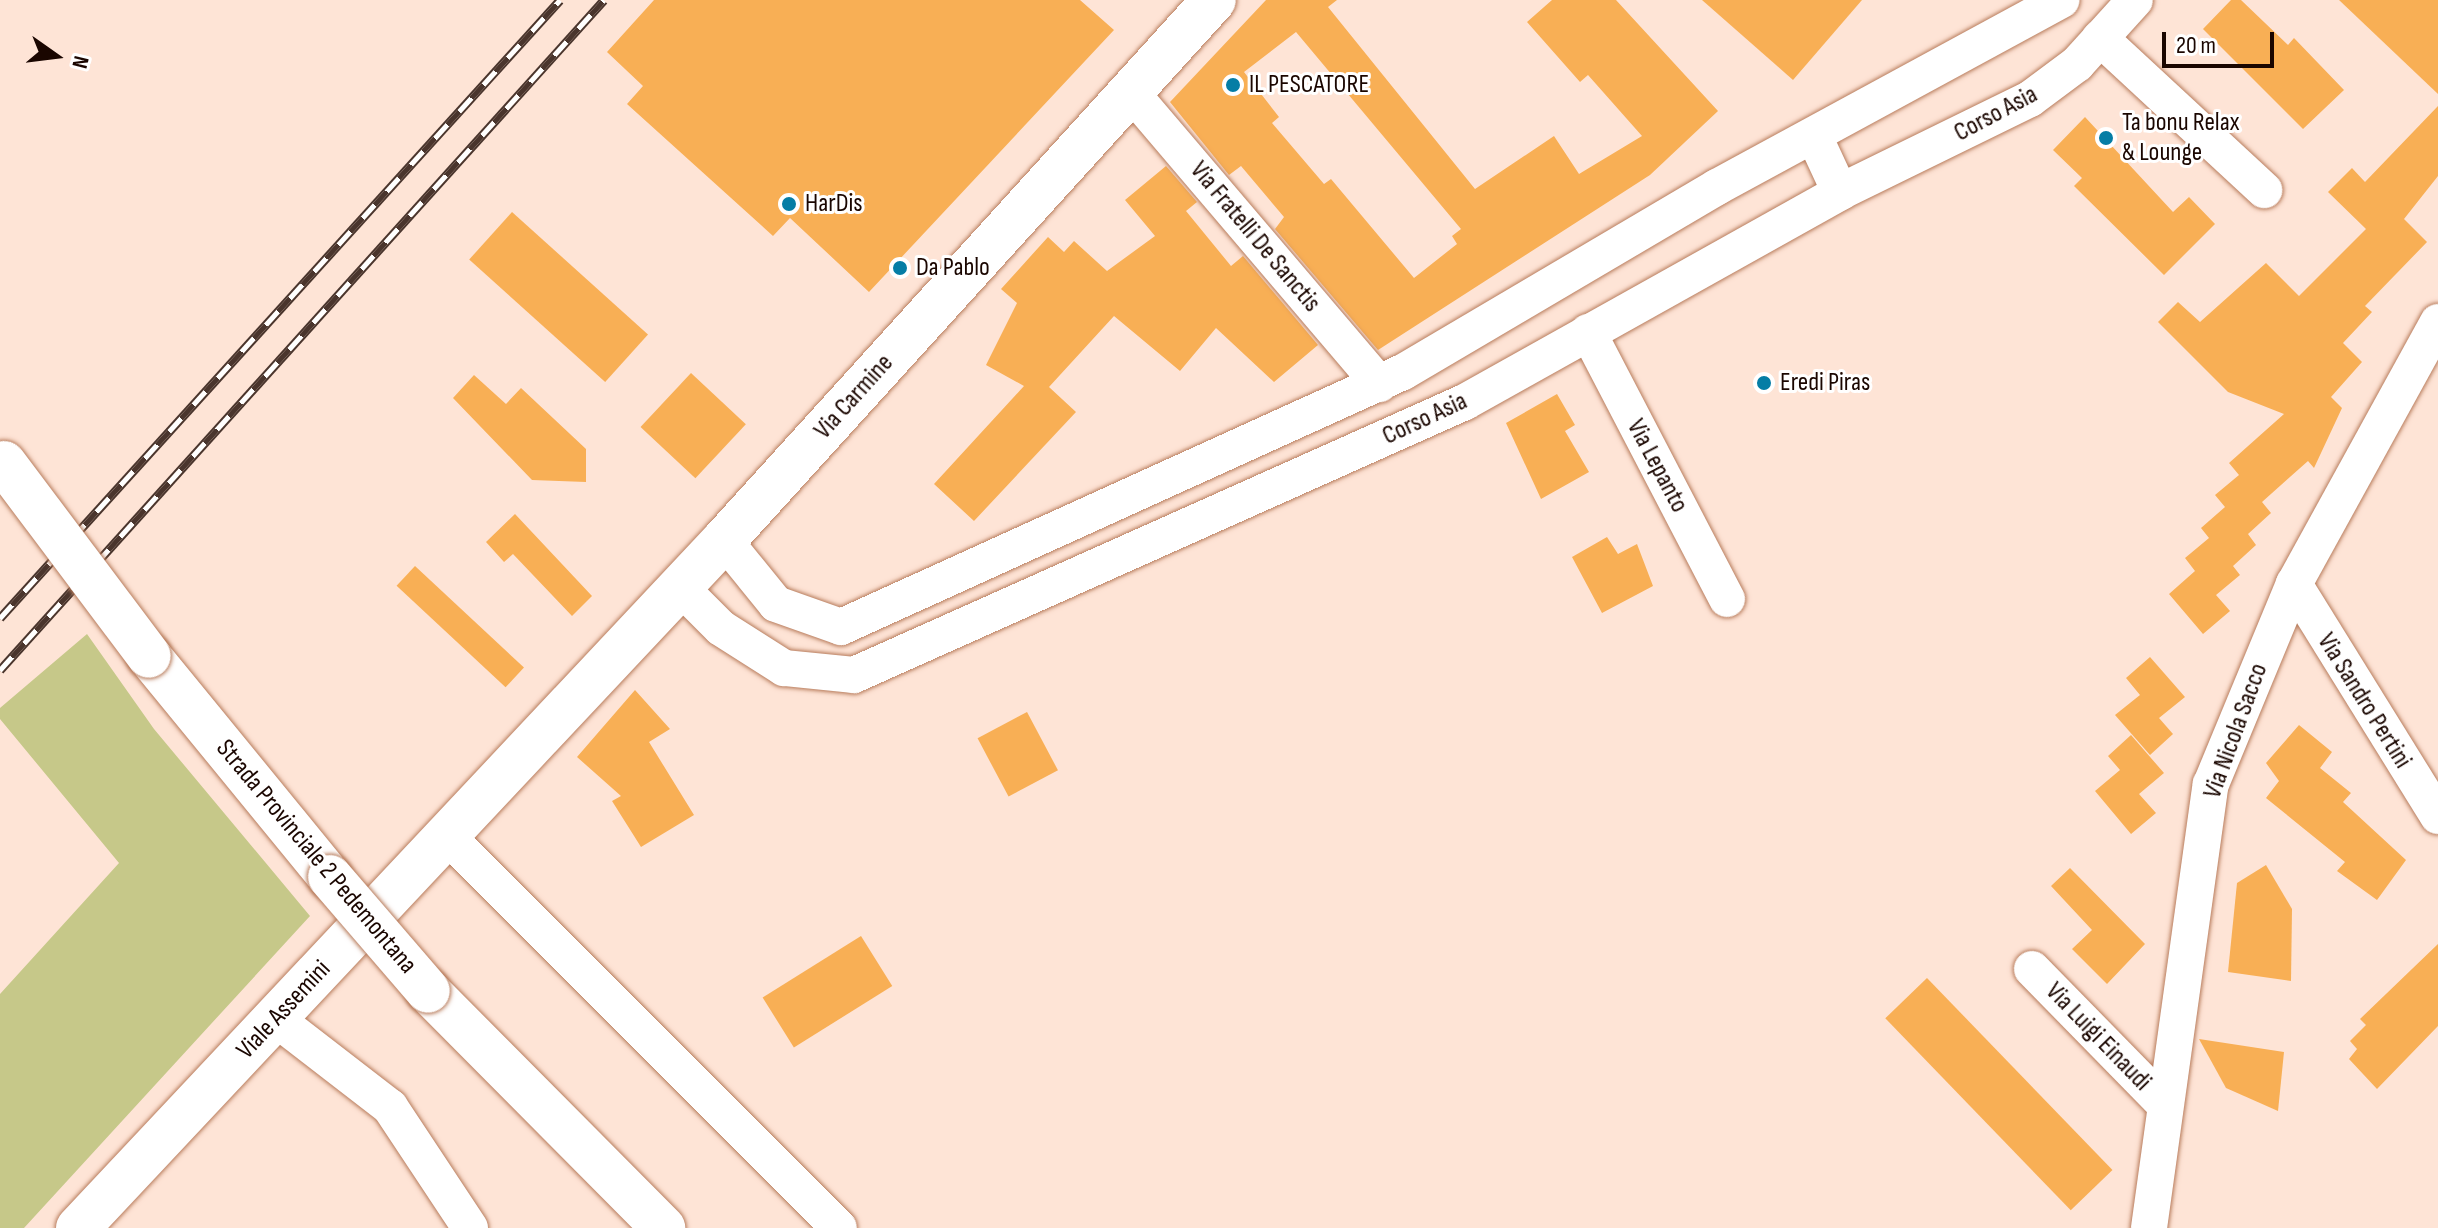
<!DOCTYPE html>
<style>
body{margin:0}
#map{position:relative;width:2438px;height:1228px;overflow:hidden;background:#fee4d6;font-family:"Sofia Sans Condensed",sans-serif}
div>[style]{position:absolute}
[style*='--x']{left:calc(var(--x)*1px);top:calc(var(--y)*1px);width:calc(var(--w)*1px);rotate:calc(var(--a)*1deg)}
.green>*{inset:0;background:#c6c889}
.building>*{inset:0;background:#f8af55;transform-origin:0 0}
.roads{filter:drop-shadow(0 0 2px #b87c5c) drop-shadow(0 0 2px #b87c5c)}
.minor>*{height:36px;margin:-18px;padding:0 18px;transform-origin:18px;border-radius:18px;background:#fff}
.major>*{height:44px;margin:-22px;padding:0 22px;transform-origin:22px;border-radius:22px;background:#fff}
.rail>*{height:9px;margin-top:-4.5px;transform-origin:0;background:repeating-linear-gradient(90deg,#fff 0 18px,#4a352d 0 36px);box-sizing:border-box;border-block:2px solid #4a352d}
.bridges{filter:drop-shadow(0 0 2px #b87c5c) drop-shadow(0 0 2px #b87c5c)}
.major-bridge>*{height:44px;margin:-22px;padding:0 22px;transform-origin:22px;border-radius:22px;background:#fff}
.dots>*{width:22px;height:22px;translate:-50% -50%;box-sizing:border-box;border:4px solid #fff;border-radius:50%}
span{translate:-50% -50%;white-space:nowrap;text-align:center;line-height:1.15;-webkit-text-stroke:6px #fff;paint-order:stroke}
.poi-label{font-size:26px;color:#1a0600}
.left{translate:0 -50%;text-align:left}
.street-label{font-size:26px;color:#1a0600}
.north{position:absolute;left:16px;top:16px;width:80px;height:80px;-webkit-text-stroke:6px #fff;paint-order:stroke;rotate:104deg;font-size:22px;font-weight:700;line-height:32px;text-align:center;color:#1a0600}
.north::after{content:'';display:block;margin:auto;width:28px;height:36px;background:#1a0600;clip-path:polygon(50% 0,100% 100%,50% 72%,0 100%)}
.scale{position:absolute;left:2162px;top:32px;width:112px;height:36px;box-sizing:border-box;border:4px solid #1a0600;border-top:0;padding-left:10px;font-size:24px;line-height:28px;white-space:nowrap;color:#1a0600;-webkit-text-stroke:6px #fff;paint-order:stroke}
</style>
<div id="map">
<div class="green">
<div style="clip-path:polygon(87px 634px,154px 729px,310px 916px,24px 1228px,0 1228px,0 994px,119px 863px,0 719px,0 708px)"></div>
</div>
<div class="building">
<div style="clip-path:polygon(654px 0,1080px 0,1114px 30px,869px 292px,790px 218px,773px 236px,627px 104px,643px 86px,607px 52px)"></div>
<div style="clip-path:polygon(evenodd,1266px 0,1337px 0,1328px 7px,1475px 189px,1554px 136px,1579px 174px,1642px 136px,1588px 75px,1580px 82px,1527px 22px,1552px 0,1616px 0,1718px 111px,1650px 175px,1378px 350px,1275px 229px,1284px 217px,1241px 166px,1229px 175px,1170px 102px,1266px 0,1296px 32px,1461px 229px,1452px 236px,1457px 244px,1414px 278px,1331px 179px,1324px 184px,1272px 123px,1279px 117px,1244px 72px,1296px 32px)"></div>
<div style="clip-path:polygon(1702px 0,1862px 0,1793px 80px)"></div>
<div style="clip-path:polygon(2231px 0,2241px 0,2288px 45px,2294px 38px,2344px 90px,2303px 129px,2203px 29px)"></div>
<div style="clip-path:polygon(2339px 0,2438px 0,2438px 94px)"></div>
<div style="clip-path:polygon(2438px 106px,2438px 176px,2404px 219px,2427px 242px,2365px 306px,2372px 312px,2343px 343px,2362px 362px,2331px 397px,2342px 408px,2314px 468px,2308px 461px,2262px 502px,2271px 513px,2248px 534px,2256px 545px,2233px 566px,2240px 575px,2216px 595px,2230px 611px,2203px 634px,2169px 594px,2195px 571px,2185px 558px,2209px 538px,2201px 528px,2225px 507px,2215px 495px,2239px 475px,2229px 463px,2284px 414px,2228px 392px,2158px 322px,2178px 302px,2200px 322px,2266px 263px,2299px 296px,2366px 229px,2328px 192px,2352px 168px,2365px 182px)"></div>
<div style="clip-path:polygon(2085px 117px,2173px 212px,2189px 197px,2215px 224px,2164px 275px,2074px 186px,2082px 178px,2053px 150px)"></div>
<div style="clip-path:polygon(1166px 166px,1197px 202px,1186px 211px,1231px 266px,1243px 256px,1318px 345px,1274px 382px,1216px 328px,1180px 371px,1114px 316px,1049px 387px,1076px 412px,974px 521px,934px 484px,1024px 386px,986px 365px,1017px 303px,1001px 289px,1048px 237px,1064px 252px,1074px 241px,1107px 271px,1155px 236px,1125px 200px)"></div>
<div style="left:512px;top:212px;width:183px;height:64px;rotate:42deg"></div>
<div style="left:691px;top:373px;width:75px;height:74px;rotate:43deg"></div>
<div style="clip-path:polygon(474px 375px,506px 404px,521px 388px,586px 449px,586px 482px,532px 480px,453px 398px)"></div>
<div style="clip-path:polygon(1557px 394px,1575px 425px,1565px 431px,1589px 472px,1541px 499px,1506px 423px)"></div>
<div style="clip-path:polygon(515px 514px,592px 596px,572px 616px,513px 554px,504px 562px,486px 542px)"></div>
<div style="clip-path:polygon(1607px 537px,1618px 554px,1637px 544px,1653px 586px,1602px 613px,1572px 557px)"></div>
<div style="left:415px;top:566px;width:149px;height:27px;rotate:43deg"></div>
<div style="clip-path:polygon(2150px 657px,2185px 697px,2159px 718px,2173px 734px,2150px 755px,2115px 715px,2140px 695px,2126px 678px)"></div>
<div style="clip-path:polygon(635px 690px,670px 729px,649px 742px,694px 815px,641px 847px,612px 801px,621px 796px,577px 757px)"></div>
<div style="left:1027px;top:712px;width:66px;height:56px;rotate:62deg"></div>
<div style="clip-path:polygon(2299px 725px,2332px 752px,2320px 768px,2351px 793px,2343px 802px,2406px 860px,2377px 900px,2337px 871px,2345px 862px,2266px 798px,2279px 781px,2266px 763px)"></div>
<div style="clip-path:polygon(2131px 735px,2164px 773px,2139px 794px,2156px 813px,2131px 834px,2095px 791px,2120px 770px,2108px 756px)"></div>
<div style="clip-path:polygon(2266px 865px,2292px 909px,2291px 981px,2228px 972px,2237px 883px)"></div>
<div style="clip-path:polygon(2070px 868px,2145px 944px,2107px 984px,2072px 949px,2092px 930px,2051px 886px)"></div>
<div style="left:861px;top:936px;width:59px;height:116px;rotate:58deg"></div>
<div style="clip-path:polygon(2438px 944px,2438px 1026px,2377px 1089px,2349px 1059px,2357px 1049px,2350px 1041px,2366px 1025px,2360px 1019px)"></div>
<div style="left:1927px;top:978px;width:267px;height:58px;rotate:46deg"></div>
<div style="clip-path:polygon(2199px 1039px,2284px 1052px,2278px 1111px,2226px 1088px)"></div>
</div>
<div class="roads">
<div class="minor">
<div style="--x:2100;--y:38;--w:224;--a:42.8"></div>
<div style="--x:1130;--y:91;--w:385;--a:49.6"></div>
<div style="--x:1814;--y:136;--w:62;--a:65.1"></div>
<div style="--x:1588;--y:332;--w:301;--a:62.5"></div>
<div style="--x:724;--y:540;--w:82;--a:50.9"></div>
<div style="--x:776;--y:604;--w:69;--a:19.5"></div>
<div style="--x:841;--y:627;--w:617;--a:-24.41"></div>
<div style="--x:1403;--y:372;--w:364;--a:-30.5"></div>
<div style="--x:1717;--y:187;--w:392;--a:-28.5"></div>
<div style="--x:2294;--y:584;--w:273;--a:58.2"></div>
<div style="--x:679;--y:586;--w:59;--a:45"></div>
<div style="--x:721;--y:628;--w:75;--a:32.4"></div>
<div style="--x:784;--y:668;--w:70;--a:5.7"></div>
<div style="--x:854;--y:675;--w:669;--a:-24.08"></div>
<div style="--x:1465;--y:402;--w:430;--a:-29.2"></div>
<div style="--x:1840;--y:192;--w:212;--a:-26.1"></div>
<div style="--x:2030;--y:99;--w:59;--a:-36.7"></div>
<div style="--x:2077;--y:64;--w:86;--a:-47.8"></div>
<div style="--x:447;--y:836;--w:554;--a:45"></div>
<div style="--x:2032;--y:969;--w:190;--a:45.6"></div>
<div style="--x:276;--y:1019;--w:144;--a:37.7"></div>
<div style="--x:390;--y:1107;--w:145;--a:56.5"></div>
<div style="--x:2149;--y:1228;--w:448;--a:-82.1"></div>
<div style="--x:2211;--y:784;--w:217;--a:-67.5"></div>
<div style="--x:2294;--y:584;--w:299;--a:-61.2"></div>
</div>
<div class="major">
<div style="--x:149;--y:656;--w:286;--a:50.7"></div>
<div style="--x:428;--y:991;--w:334;--a:45.2"></div>
<div style="--x:78;--y:1228;--w:944;--a:-46.8"></div>
<div style="--x:724;--y:540;--w:729;--a:-47.78"></div>
</div>
</div>
<div class="rail">
<div style="--x:0;--y:618;--w:834;--a:-47.82"></div>
<div style="--x:0;--y:670;--w:902;--a:-47.97"></div>
</div>
<div class="bridges">
<div class="major-bridge">
<div style="--x:4;--y:463;--w:241;--a:53.1"></div>
<div style="--x:330;--y:877;--w:150;--a:49.3"></div>
</div>
</div>
<div class="dots">
<div style="left:1233px;top:85px;background:#057da5"></div>
<div style="left:2106px;top:138px;background:#057da5"></div>
<div style="left:789px;top:204px;background:#057da5"></div>
<div style="left:900px;top:268px;background:#057da5"></div>
<div style="left:1764px;top:383px;background:#057da5"></div>
</div>
<div class="poi-label">
<span class="left" style="left:1249px;top:85px">IL PESCATORE</span>
<span class="left" style="left:2122px;top:138px">Ta bonu Relax<br>&amp; Lounge</span>
<span class="left" style="left:805px;top:204px">HarDis</span>
<span class="left" style="left:916px;top:268px">Da Pablo</span>
<span class="left" style="left:1780px;top:383px">Eredi Piras</span>
</div>
<div class="street-label">
<span style="left:1996px;top:114px;rotate:-28deg">Corso Asia</span>
<span style="left:1255px;top:237px;rotate:50deg">Via Fratelli De Sanctis</span>
<span style="left:854px;top:397px;rotate:-48deg">Via Carmine</span>
<span style="left:1425px;top:419px;rotate:-25deg">Corso Asia</span>
<span style="left:1657px;top:466px;rotate:62deg">Via Lepanto</span>
<span style="left:2364px;top:701px;rotate:58deg">Via Sandro Pertini</span>
<span style="left:2236px;top:731px;rotate:-70deg">Via Nicola Sacco</span>
<span style="left:316px;top:857px;rotate:50deg">Strada Provinciale 2 Pedemontana</span>
<span style="left:284px;top:1010px;rotate:-47deg">Viale Assemini</span>
<span style="left:2098px;top:1037px;rotate:46deg">Via Luigi Einaudi</span>
</div>
<div class="north">N</div>
<div class="scale">20 m</div>
</div>
